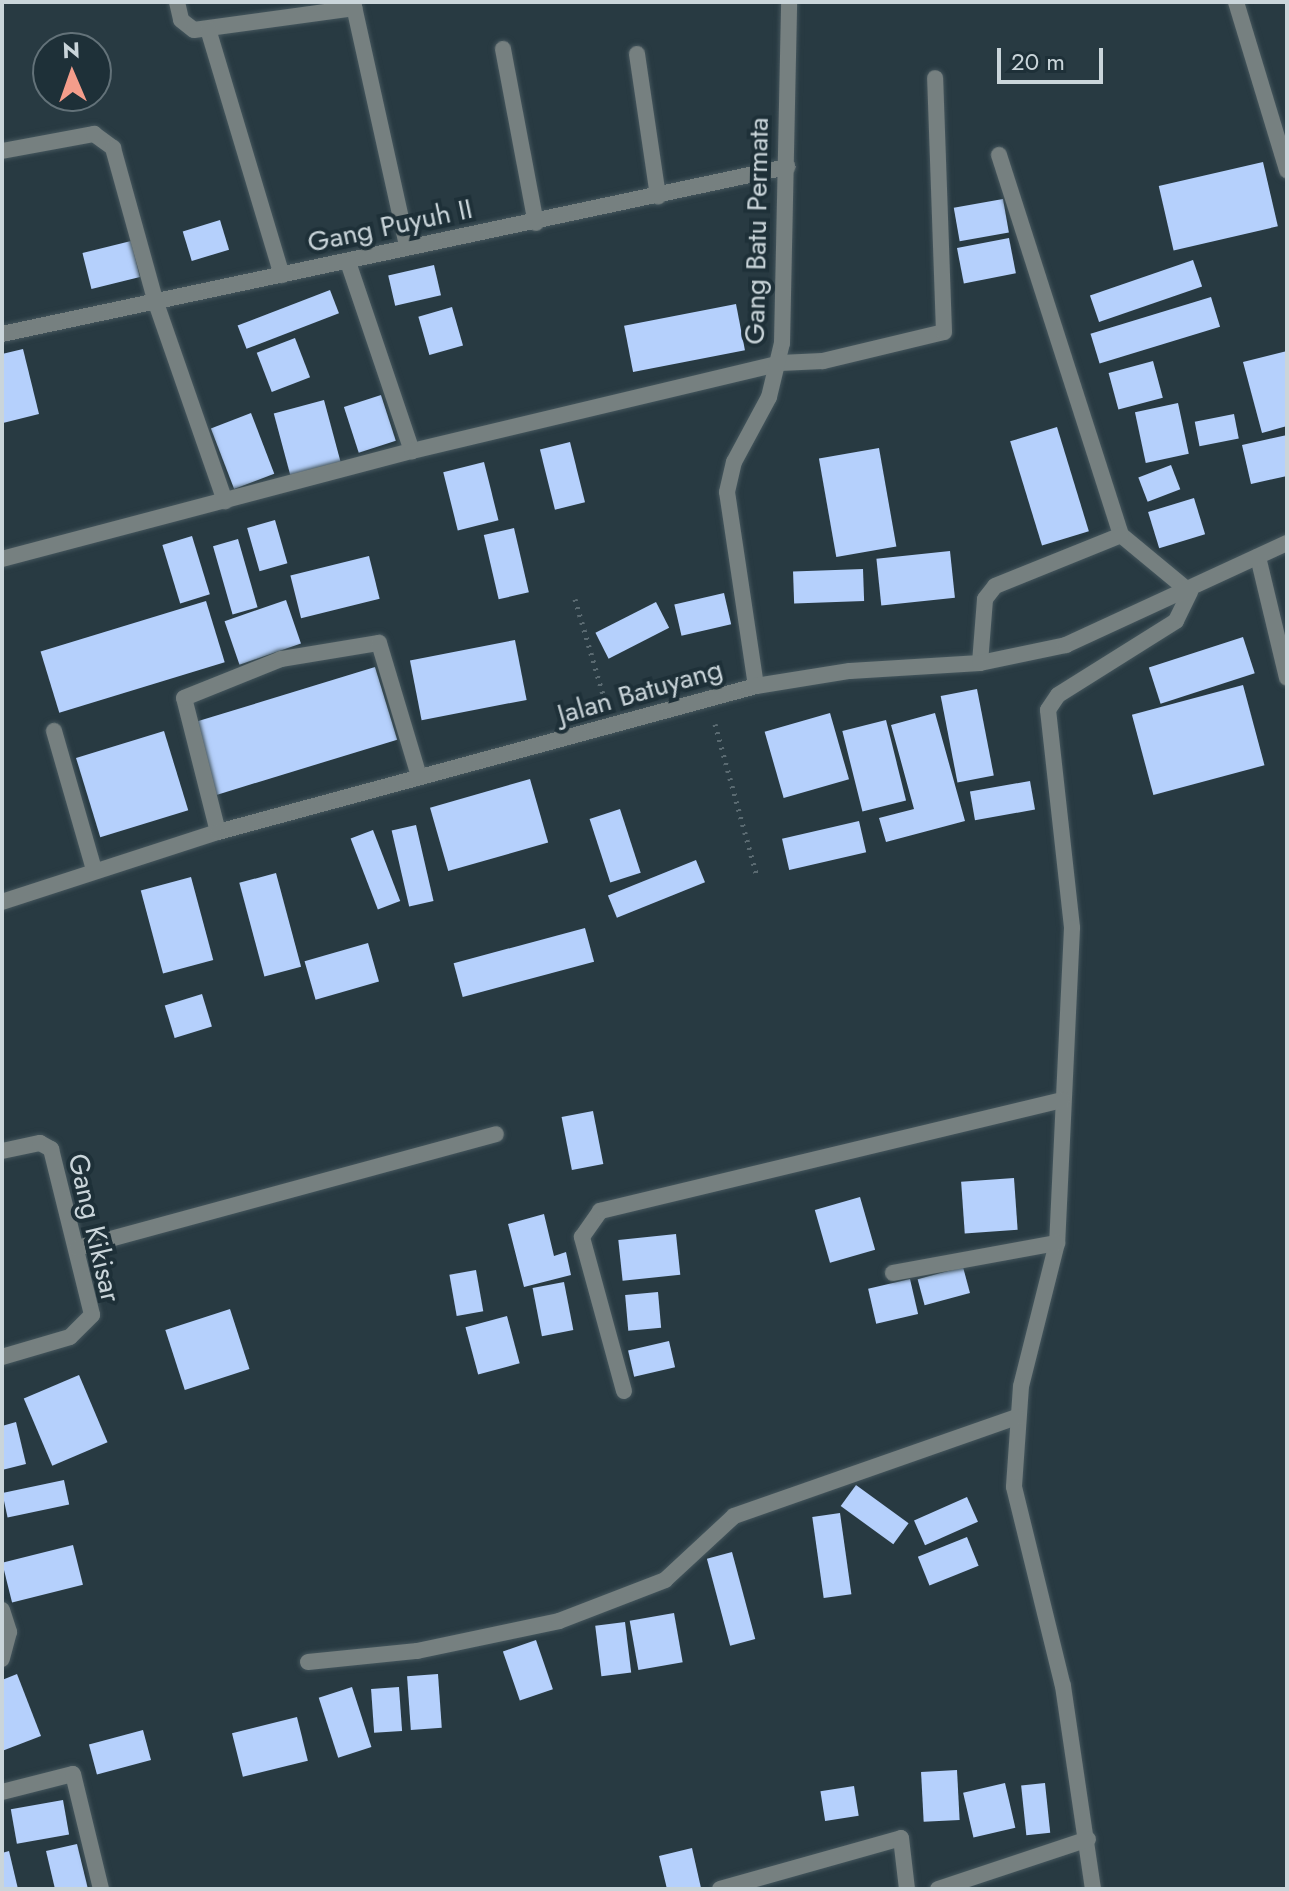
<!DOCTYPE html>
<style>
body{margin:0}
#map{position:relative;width:1289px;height:1891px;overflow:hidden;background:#283a42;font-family:Jost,sans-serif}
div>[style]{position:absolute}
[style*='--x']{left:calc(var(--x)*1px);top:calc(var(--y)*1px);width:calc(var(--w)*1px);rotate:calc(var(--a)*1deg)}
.building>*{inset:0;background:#b5d0fc;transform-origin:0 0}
.path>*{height:5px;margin-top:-2.5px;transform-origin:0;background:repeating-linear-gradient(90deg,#5a6a71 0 2px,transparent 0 8px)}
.roads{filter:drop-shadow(0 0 2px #45565d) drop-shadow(0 0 2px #45565d)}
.minor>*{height:16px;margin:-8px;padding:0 8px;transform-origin:8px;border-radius:8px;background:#768080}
.tertiary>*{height:16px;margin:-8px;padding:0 8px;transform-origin:8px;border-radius:8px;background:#768080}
span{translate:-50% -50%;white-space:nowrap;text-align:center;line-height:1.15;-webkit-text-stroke:8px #1e3038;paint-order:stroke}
.street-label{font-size:28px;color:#cad5da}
.frame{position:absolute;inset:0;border:4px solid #cad5da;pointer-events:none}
.north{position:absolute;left:32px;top:32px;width:80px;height:80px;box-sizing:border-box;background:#1e3038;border:2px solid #637279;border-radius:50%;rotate:358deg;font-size:22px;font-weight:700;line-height:32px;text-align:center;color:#cad5da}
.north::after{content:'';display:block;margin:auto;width:28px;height:36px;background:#f49d8b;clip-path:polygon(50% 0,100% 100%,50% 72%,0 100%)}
.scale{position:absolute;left:997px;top:48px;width:106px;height:36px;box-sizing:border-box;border:4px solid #cad5da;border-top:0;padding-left:10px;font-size:24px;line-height:28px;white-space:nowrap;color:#cad5da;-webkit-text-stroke:6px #1e3038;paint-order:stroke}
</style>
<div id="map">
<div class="building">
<div style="left:1263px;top:162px;width:66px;height:107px;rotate:77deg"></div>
<div style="left:1003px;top:199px;width:34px;height:50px;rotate:80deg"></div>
<div style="left:220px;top:220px;width:31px;height:39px;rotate:73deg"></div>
<div style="left:1009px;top:238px;width:36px;height:53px;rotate:79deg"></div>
<div style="left:131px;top:241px;width:37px;height:50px;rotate:76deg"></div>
<div style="left:1193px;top:260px;width:28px;height:109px;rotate:71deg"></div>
<div style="left:434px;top:265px;width:31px;height:47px;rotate:77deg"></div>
<div style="left:330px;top:290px;width:25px;height:99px;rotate:69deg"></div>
<div style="left:1211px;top:297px;width:31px;height:126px;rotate:73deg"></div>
<div style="left:736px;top:304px;width:47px;height:114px;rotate:79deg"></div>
<div style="left:452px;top:307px;width:40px;height:35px;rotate:74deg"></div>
<div style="left:295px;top:338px;width:42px;height:41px;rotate:69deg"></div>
<div style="clip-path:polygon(23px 349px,39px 414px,3px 423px,2px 354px)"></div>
<div style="clip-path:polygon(1287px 351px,1287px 426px,1262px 433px,1243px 362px)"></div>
<div style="left:1153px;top:361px;width:38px;height:46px;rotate:75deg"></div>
<div style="left:381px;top:395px;width:48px;height:39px;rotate:72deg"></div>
<div style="left:324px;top:400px;width:65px;height:52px;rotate:75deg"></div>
<div style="left:1178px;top:403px;width:52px;height:44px;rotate:78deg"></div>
<div style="left:251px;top:413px;width:65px;height:43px;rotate:69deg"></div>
<div style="left:1234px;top:414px;width:25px;height:40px;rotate:79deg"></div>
<div style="left:1057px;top:427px;width:109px;height:49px;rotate:73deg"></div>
<div style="clip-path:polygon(1287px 435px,1287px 476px,1251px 484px,1242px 445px)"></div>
<div style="left:570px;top:442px;width:62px;height:31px;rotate:76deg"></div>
<div style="left:879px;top:448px;width:100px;height:61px;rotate:80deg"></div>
<div style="left:484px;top:462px;width:60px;height:42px;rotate:76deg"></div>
<div style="left:1171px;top:465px;width:26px;height:35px;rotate:69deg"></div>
<div style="left:1194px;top:498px;width:38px;height:48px;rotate:73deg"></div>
<div style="left:275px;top:520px;width:45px;height:29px;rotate:74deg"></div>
<div style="left:514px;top:528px;width:66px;height:31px;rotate:77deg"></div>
<div style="left:192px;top:536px;width:61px;height:31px;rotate:73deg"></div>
<div style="left:238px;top:539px;width:71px;height:26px;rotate:74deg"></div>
<div style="left:950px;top:551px;width:47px;height:74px;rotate:84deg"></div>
<div style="left:369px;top:556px;width:44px;height:81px;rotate:76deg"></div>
<div style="left:863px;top:569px;width:32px;height:70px;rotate:88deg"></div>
<div style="left:724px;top:593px;width:32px;height:51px;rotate:77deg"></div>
<div style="left:286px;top:600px;width:46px;height:65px;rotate:71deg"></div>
<div style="left:206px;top:601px;width:64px;height:173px;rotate:73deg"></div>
<div style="left:656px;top:602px;width:29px;height:68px;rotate:63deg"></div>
<div style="left:1243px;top:637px;width:38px;height:99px;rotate:72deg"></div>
<div style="left:515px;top:640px;width:61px;height:107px;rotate:79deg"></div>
<div style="left:375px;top:667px;width:76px;height:189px;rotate:73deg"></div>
<div style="left:1243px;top:685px;width:83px;height:115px;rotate:75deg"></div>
<div style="left:977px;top:689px;width:88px;height:37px;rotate:79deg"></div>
<div style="left:830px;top:713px;width:69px;height:68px;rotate:74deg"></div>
<div style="clip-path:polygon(935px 713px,965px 821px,886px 842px,879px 818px,914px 809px,891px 725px)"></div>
<div style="left:886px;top:720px;width:83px;height:45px;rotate:76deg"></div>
<div style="left:164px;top:731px;width:83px;height:92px;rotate:73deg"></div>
<div style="left:530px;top:779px;width:66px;height:104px;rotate:74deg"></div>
<div style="left:1030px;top:781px;width:29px;height:61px;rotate:80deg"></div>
<div style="left:620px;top:809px;width:67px;height:32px;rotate:72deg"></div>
<div style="left:859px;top:821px;width:32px;height:79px;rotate:77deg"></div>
<div style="left:416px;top:825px;width:78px;height:25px;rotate:77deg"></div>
<div style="left:373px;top:830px;width:76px;height:24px;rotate:69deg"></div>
<div style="left:696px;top:860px;width:24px;height:95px;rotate:68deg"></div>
<div style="left:276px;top:873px;width:97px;height:38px;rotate:75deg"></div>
<div style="left:191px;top:877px;width:86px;height:52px;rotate:75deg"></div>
<div style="left:585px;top:928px;width:35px;height:136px;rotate:75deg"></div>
<div style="left:368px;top:943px;width:40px;height:66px;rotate:74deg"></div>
<div style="left:202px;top:994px;width:34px;height:39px;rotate:73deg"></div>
<div style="left:593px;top:1111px;width:54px;height:32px;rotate:79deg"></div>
<div style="left:1014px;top:1178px;width:52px;height:53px;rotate:86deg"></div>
<div style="left:860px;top:1197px;width:55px;height:47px;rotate:74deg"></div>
<div style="clip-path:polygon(544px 1214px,554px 1256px,566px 1252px,571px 1275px,524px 1287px,508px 1224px)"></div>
<div style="left:676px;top:1234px;width:41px;height:58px;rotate:84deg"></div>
<div style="left:963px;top:1267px;width:27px;height:47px;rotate:75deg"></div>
<div style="left:476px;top:1270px;width:42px;height:27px;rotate:80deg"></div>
<div style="left:910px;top:1279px;width:36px;height:43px;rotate:77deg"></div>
<div style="left:564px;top:1282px;width:49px;height:32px;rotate:79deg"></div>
<div style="left:658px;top:1292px;width:36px;height:33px;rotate:85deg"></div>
<div style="left:230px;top:1309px;width:63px;height:68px;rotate:72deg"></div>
<div style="left:507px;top:1316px;width:49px;height:43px;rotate:75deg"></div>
<div style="left:669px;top:1341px;width:27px;height:42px;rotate:77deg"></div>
<div style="left:79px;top:1375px;width:73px;height:60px;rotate:67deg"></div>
<div style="clip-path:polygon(16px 1422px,26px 1464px,2px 1470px,2px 1426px)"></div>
<div style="left:64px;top:1480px;width:25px;height:63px;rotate:78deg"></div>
<div style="left:856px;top:1485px;width:65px;height:26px;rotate:36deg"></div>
<div style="left:967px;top:1497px;width:27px;height:58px;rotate:66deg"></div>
<div style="left:840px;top:1513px;width:82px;height:28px;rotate:82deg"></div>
<div style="left:967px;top:1537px;width:31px;height:53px;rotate:68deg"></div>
<div style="left:73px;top:1545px;width:41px;height:73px;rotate:76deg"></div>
<div style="left:732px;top:1552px;width:90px;height:26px;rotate:75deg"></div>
<div style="left:674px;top:1613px;width:50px;height:45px;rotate:80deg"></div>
<div style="left:625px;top:1622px;width:51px;height:30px;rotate:83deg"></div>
<div style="left:536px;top:1640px;width:52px;height:35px;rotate:71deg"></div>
<div style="clip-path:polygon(17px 1674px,41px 1736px,2px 1751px,2px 1680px)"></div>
<div style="left:438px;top:1674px;width:54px;height:31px;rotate:86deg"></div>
<div style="left:352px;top:1687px;width:63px;height:35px;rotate:72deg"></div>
<div style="left:399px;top:1687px;width:44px;height:28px;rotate:86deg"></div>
<div style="left:297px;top:1717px;width:45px;height:67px;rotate:76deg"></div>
<div style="left:143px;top:1730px;width:31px;height:56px;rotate:75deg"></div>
<div style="left:957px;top:1770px;width:50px;height:36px;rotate:87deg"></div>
<div style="left:1005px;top:1783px;width:46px;height:43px;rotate:77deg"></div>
<div style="left:1045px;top:1783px;width:50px;height:24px;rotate:84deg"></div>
<div style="left:854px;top:1786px;width:30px;height:34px;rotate:81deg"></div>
<div style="left:63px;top:1800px;width:35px;height:53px;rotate:80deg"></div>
<div style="clip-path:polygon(77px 1844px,88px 1889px,55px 1889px,46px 1851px)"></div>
<div style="clip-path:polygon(692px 1848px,701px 1888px,667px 1889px,659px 1856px)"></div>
<div style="clip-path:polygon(9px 1851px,18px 1889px,2px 1889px,2px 1853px)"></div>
</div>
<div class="path">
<div style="--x:575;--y:599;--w:106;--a:73.6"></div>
<div style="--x:715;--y:724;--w:158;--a:74.6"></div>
</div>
<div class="roads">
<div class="minor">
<div style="--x:177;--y:2;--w:18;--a:77"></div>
<div style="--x:181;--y:20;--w:16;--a:38"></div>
<div style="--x:194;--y:30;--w:162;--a:-7.8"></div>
<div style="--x:353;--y:2;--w:250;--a:77.5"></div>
<div style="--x:1236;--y:2;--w:176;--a:73.1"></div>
<div style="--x:208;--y:29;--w:257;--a:73.3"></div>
<div style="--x:503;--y:49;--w:177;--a:79.3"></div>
<div style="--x:637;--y:54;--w:144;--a:81.6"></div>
<div style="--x:2;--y:151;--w:94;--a:-10.5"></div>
<div style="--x:94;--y:134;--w:24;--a:36"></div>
<div style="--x:113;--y:148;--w:161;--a:74.5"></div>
<div style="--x:156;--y:303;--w:210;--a:70.8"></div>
<div style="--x:999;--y:155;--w:399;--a:72.2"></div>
<div style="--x:1121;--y:535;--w:89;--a:39.6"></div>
<div style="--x:1190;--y:592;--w:32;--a:116"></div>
<div style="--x:1176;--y:621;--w:139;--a:147.9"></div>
<div style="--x:1058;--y:695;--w:18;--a:124"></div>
<div style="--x:1048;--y:710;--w:219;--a:83.7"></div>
<div style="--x:1072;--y:928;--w:315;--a:92.7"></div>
<div style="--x:1057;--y:1243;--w:147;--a:104.1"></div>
<div style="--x:1021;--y:1386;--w:101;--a:94"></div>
<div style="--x:1014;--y:1487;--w:205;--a:76.2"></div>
<div style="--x:1063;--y:1686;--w:205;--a:81.6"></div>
<div style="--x:348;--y:262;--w:200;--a:71.3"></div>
<div style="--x:2;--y:334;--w:803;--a:-12.01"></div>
<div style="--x:1258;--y:557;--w:124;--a:76.5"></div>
<div style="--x:2;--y:559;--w:424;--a:-14.8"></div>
<div style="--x:412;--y:451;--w:378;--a:-13.4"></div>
<div style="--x:780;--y:363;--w:43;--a:-2.7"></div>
<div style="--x:823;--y:361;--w:124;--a:-13.5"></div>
<div style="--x:944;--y:332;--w:254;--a:-92"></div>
<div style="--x:980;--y:663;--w:64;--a:-85.5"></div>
<div style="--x:985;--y:599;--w:16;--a:-52"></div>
<div style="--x:995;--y:586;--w:136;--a:-22"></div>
<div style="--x:756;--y:686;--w:196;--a:-98.5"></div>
<div style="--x:727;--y:492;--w:31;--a:-77"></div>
<div style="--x:734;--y:462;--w:74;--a:-61.7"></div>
<div style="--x:769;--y:397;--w:56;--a:-76.5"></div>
<div style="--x:782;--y:343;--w:341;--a:-88.8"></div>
<div style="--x:54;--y:731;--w:145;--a:73.9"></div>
<div style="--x:218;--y:832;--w:138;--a:-104.2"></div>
<div style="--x:184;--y:698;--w:105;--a:-21.9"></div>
<div style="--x:281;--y:659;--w:99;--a:-9.3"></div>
<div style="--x:379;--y:643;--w:139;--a:73.3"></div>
<div style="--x:2;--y:1151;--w:39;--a:-12"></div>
<div style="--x:40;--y:1143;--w:13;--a:29"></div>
<div style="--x:51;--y:1149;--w:171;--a:76.1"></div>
<div style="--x:92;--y:1315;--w:31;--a:135"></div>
<div style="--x:70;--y:1337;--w:71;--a:163.6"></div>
<div style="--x:77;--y:1248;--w:434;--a:-15.2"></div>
<div style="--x:893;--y:1273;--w:167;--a:-10.4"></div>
<div style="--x:624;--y:1391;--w:160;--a:-105.3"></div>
<div style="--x:582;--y:1237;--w:32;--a:-55"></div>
<div style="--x:600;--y:1211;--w:475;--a:-13.5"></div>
<div style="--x:2;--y:1610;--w:23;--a:72"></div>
<div style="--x:9;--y:1632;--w:28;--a:105"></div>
<div style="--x:308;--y:1662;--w:110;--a:-5.8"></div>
<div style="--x:417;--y:1651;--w:145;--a:-11.9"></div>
<div style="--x:559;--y:1621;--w:114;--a:-21.1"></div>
<div style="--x:665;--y:1580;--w:94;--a:-42.8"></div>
<div style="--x:734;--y:1516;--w:299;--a:-19.3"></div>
<div style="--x:2;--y:1792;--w:73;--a:-14.2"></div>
<div style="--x:73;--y:1774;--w:118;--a:76.3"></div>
<div style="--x:720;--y:1889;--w:188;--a:-15.7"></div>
<div style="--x:901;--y:1838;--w:51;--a:83.3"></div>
<div style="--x:938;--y:1889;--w:158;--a:-18.4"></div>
</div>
<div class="tertiary">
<div style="--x:2;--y:902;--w:227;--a:-18"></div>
<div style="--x:218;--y:832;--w:557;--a:-15.18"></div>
<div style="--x:756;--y:686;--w:95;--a:-9.1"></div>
<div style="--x:850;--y:671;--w:130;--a:-3.5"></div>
<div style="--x:980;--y:663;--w:88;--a:-11.8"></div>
<div style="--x:1066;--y:645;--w:243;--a:-24.8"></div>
</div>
</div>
<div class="street-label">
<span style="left:390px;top:226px;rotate:-12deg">Gang Puyuh II</span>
<span style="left:757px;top:231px;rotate:-89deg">Gang Batu Permata</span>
<span style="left:640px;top:692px;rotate:-16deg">Jalan Batuyang</span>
<span style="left:94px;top:1228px;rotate:77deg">Gang Kikisar</span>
</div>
<div class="frame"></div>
<div class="north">N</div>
<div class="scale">20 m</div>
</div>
